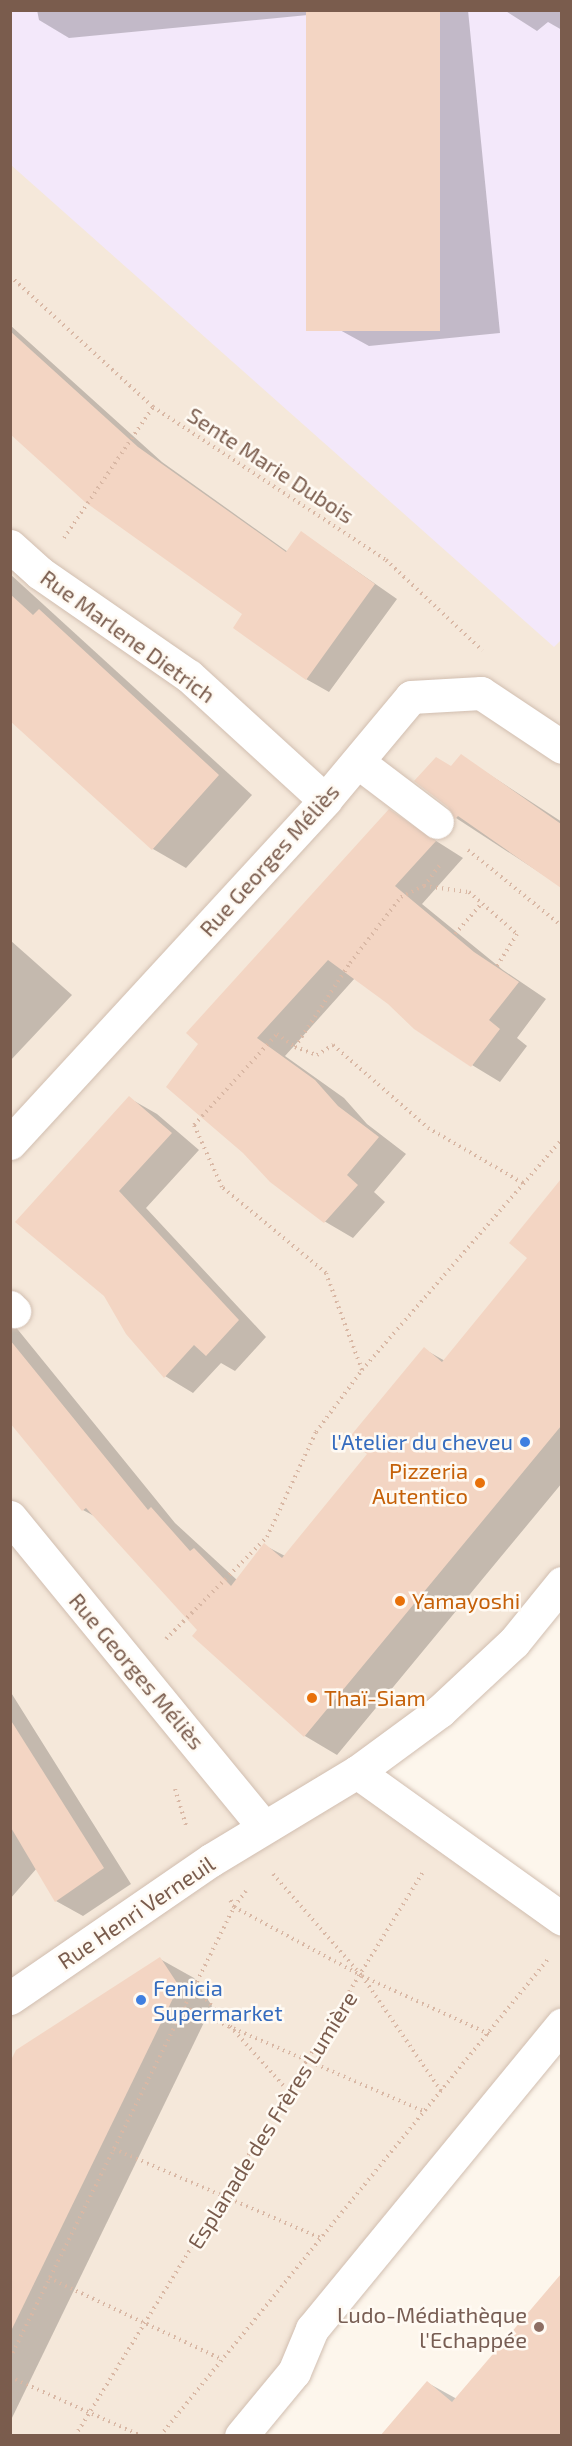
<!DOCTYPE html>
<meta charset="utf-8">
<style>
body{margin:0}
#map{position:relative;width:572px;height:2446px;overflow:hidden;background:#fdf6ec;font-family:"Exo 2",sans-serif}
div>[style]{position:absolute}
[style*='--x']{left:calc(var(--x)*1px);top:calc(var(--y)*1px);width:calc(var(--w)*1px);rotate:calc(var(--a)*1deg)}
.residential>*{inset:0;background:#f5e8da}
.education>*{inset:0;background:#f3e8fa}
.shadow>*{inset:0;background:#0003}
.building>*{inset:0;background:#f3d5c3;transform-origin:0 0}
.path>*{height:4px;margin-top:-2px;transform-origin:0;background:repeating-linear-gradient(90deg,#d9b8a5 0 1.5px,transparent 0 6px)}
.roads{filter:drop-shadow(0 0 2px #d1beb0) drop-shadow(0 0 2px #d1beb0)}
.minor>*{height:33px;margin:-16.5px;padding:0 16.5px;transform-origin:16.5px;border-radius:16.5px;background:#fff}
.dots>*{width:16px;height:16px;translate:-50% -50%;box-sizing:border-box;border:3px solid #fffaf3;border-radius:50%}
span{translate:-50% -50%;white-space:nowrap;text-align:center;line-height:1.15;-webkit-text-stroke:5px #fffaf3;paint-order:stroke}
.street-label{font-size:22px;color:#7a5c4d}
.shop-label{font-size:22px;color:#366cbe}
.right{translate:-100% -50%;text-align:right}
.left{translate:0 -50%;text-align:left}
.food-label{font-size:22px;color:#c56008}
.education-label{font-size:22px;color:#785e54}
.frame{position:absolute;inset:0;border:12px solid #7a5c4d;pointer-events:none}
</style>
<div id="map">
<div class="residential">
<div style="clip-path:polygon(11px 11px,561px 11px,561px 1585px,357px 1772px,561px 1919px,561px 2025px,235px 2435px,11px 2436px)"></div>
</div>
<div class="education">
<div style="clip-path:polygon(11px 11px,561px 11px,562px 639px,554px 647px,11px 165px)"></div>
</div>
<div class="shadow">
<div style="clip-path:polygon(37px 10px,468px 10px,500px 333px,369px 346px,338px 329px,308px 15px,69px 38px,39px 20px)"></div>
<div style="clip-path:polygon(504px 10px,562px 10px,562px 30px,548px 22px,537px 31px)"></div>
<div style="clip-path:polygon(10px 325px,162px 462px,288px 552px,302px 533px,397px 599px,329px 692px,306px 679px,244px 614px,10px 432px)"></div>
<div style="clip-path:polygon(10px 574px,252px 795px,186px 868px,153px 849px,10px 719px)"></div>
<div style="clip-path:polygon(461px 756px,562px 822px,562px 887px,456px 818px,449px 806px,452px 767px)"></div>
<div style="clip-path:polygon(389px 811px,463px 858px,422px 904px,503px 970px,546px 999px,517px 1038px,527px 1046px,500px 1082px,472px 1065px,355px 978px,285px 1056px,344px 1098px,367px 1124px,406px 1154px,374px 1192px,385px 1202px,353px 1238px,324px 1221px,168px 1086px)"></div>
<div style="clip-path:polygon(10px 940px,72px 995px,10px 1061px)"></div>
<div style="clip-path:polygon(129px 1098px,157px 1114px,199px 1150px,146px 1208px,266px 1337px,235px 1371px,221px 1363px,193px 1393px,165px 1376px,128px 1333px,105px 1295px)"></div>
<div style="clip-path:polygon(562px 1181px,562px 1483px,337px 1755px,305px 1736px,194px 1636px,199px 1630px,96px 1517px,83px 1510px,10px 1420px,10px 1320px,175px 1523px,237px 1580px,264px 1545px,285px 1556px,369px 1454px,424px 1349px,445px 1361px,529px 1258px,511px 1243px)"></div>
<div style="clip-path:polygon(10px 1691px,131px 1884px,83px 1916px,56px 1901px,37px 1868px,10px 1899px)"></div>
<div style="clip-path:polygon(160px 1959px,194px 1978px,212px 2006px,10px 2422px,10px 2066px)"></div>
<div style="clip-path:polygon(562px 2277px,562px 2436px,382px 2436px,428px 2383px,457px 2399px)"></div>
</div>
<div class="building">
<div style="left:306px;top:10px;width:134px;height:321px"></div>
<div style="clip-path:polygon(10px 331px,138px 447px,286px 552px,301px 531px,375px 584px,306px 680px,233px 628px,242px 614px,85px 502px,10px 434px)"></div>
<div style="clip-path:polygon(10px 594px,33px 615px,39px 609px,219px 775px,152px 850px,10px 721px)"></div>
<div style="clip-path:polygon(461px 754px,561px 824px,561px 888px,458px 816px,455px 819px,448px 807px,414px 781px,436px 757px,451px 766px)"></div>
<div style="clip-path:polygon(389px 809px,436px 841px,395px 886px,474px 952px,519px 982px,489px 1020px,500px 1029px,471px 1067px,414px 1029px,388px 1004px,328px 960px,257px 1038px,315px 1080px,338px 1106px,379px 1137px,347px 1175px,358px 1185px,324px 1223px,270px 1182px,243px 1153px,166px 1087px,198px 1044px,186px 1033px)"></div>
<div style="clip-path:polygon(129px 1096px,172px 1133px,119px 1191px,239px 1320px,206px 1356px,194px 1345px,164px 1378px,126px 1334px,104px 1296px,15px 1222px)"></div>
<div style="clip-path:polygon(561px 1179px,561px 1426px,304px 1737px,192px 1636px,197px 1630px,86px 1508px,82px 1511px,10px 1423px,10px 1340px,148px 1510px,151px 1507px,190px 1551px,194px 1548px,231px 1586px,264px 1543px,282px 1558px,367px 1454px,348px 1439px,424px 1347px,442px 1362px,527px 1258px,509px 1243px)"></div>
<div style="clip-path:polygon(10px 1719px,104px 1868px,55px 1902px,10px 1826px)"></div>
<div style="clip-path:polygon(160px 1957px,179px 1986px,10px 2333px,10px 2062px,16px 2050px)"></div>
<div style="clip-path:polygon(561px 2274px,561px 2436px,380px 2436px,427px 2381px,452px 2402px)"></div>
</div>
<div class="path">
<div style="--x:10;--y:276;--w:194;--a:42.5"></div>
<div style="--x:153;--y:407;--w:279;--a:33.3"></div>
<div style="--x:386;--y:560;--w:132;--a:43.2"></div>
<div style="--x:64;--y:538;--w:158;--a:-55.8"></div>
<div style="--x:468;--y:850;--w:121;--a:39"></div>
<div style="--x:424;--y:886;--w:45;--a:7.6"></div>
<div style="--x:469;--y:892;--w:64;--a:41.2"></div>
<div style="--x:517;--y:934;--w:39;--a:122"></div>
<div style="--x:455;--y:934;--w:41;--a:-48.9"></div>
<div style="--x:295;--y:1047;--w:100;--a:-56.8"></div>
<div style="--x:350;--y:963;--w:83;--a:-52.3"></div>
<div style="--x:401;--y:897;--w:25;--a:-26"></div>
<div style="--x:424;--y:886;--w:26;--a:-53"></div>
<div style="--x:362;--y:1370;--w:103;--a:-110.4"></div>
<div style="--x:326;--y:1273;--w:135;--a:-140.4"></div>
<div style="--x:222;--y:1187;--w:68;--a:-114.3"></div>
<div style="--x:194;--y:1125;--w:123;--a:-47.6"></div>
<div style="--x:277;--y:1034;--w:22;--a:36"></div>
<div style="--x:295;--y:1047;--w:23;--a:20"></div>
<div style="--x:317;--y:1055;--w:19;--a:-32"></div>
<div style="--x:333;--y:1045;--w:126;--a:41.1"></div>
<div style="--x:428;--y:1128;--w:110;--a:30.1"></div>
<div style="--x:166;--y:1639;--w:144;--a:-45.3"></div>
<div style="--x:267;--y:1537;--w:116;--a:-65"></div>
<div style="--x:316;--y:1432;--w:77;--a:-53.4"></div>
<div style="--x:362;--y:1370;--w:306;--a:-49.1"></div>
<div style="--x:175;--y:1789;--w:38;--a:73"></div>
<div style="--x:273;--y:1874;--w:135;--a:48.9"></div>
<div style="--x:362;--y:1976;--w:140;--a:55.5"></div>
<div style="--x:246;--y:1891;--w:20;--a:127"></div>
<div style="--x:234;--y:1907;--w:145;--a:28.3"></div>
<div style="--x:362;--y:1976;--w:140;--a:24.5"></div>
<div style="--x:194;--y:1986;--w:142;--a:48.1"></div>
<div style="--x:184;--y:2007;--w:264;--a:23.5"></div>
<div style="--x:114;--y:2149;--w:225;--a:23.3"></div>
<div style="--x:49;--y:2278;--w:190;--a:25.2"></div>
<div style="--x:10;--y:2358;--w:504;--a:-63.59"></div>
<div style="--x:234;--y:1907;--w:9;--a:-117"></div>
<div style="--x:10;--y:2377;--w:145;--a:24.1"></div>
<div style="--x:75;--y:2436;--w:663;--a:-58.32"></div>
<div style="--x:160;--y:2436;--w:615;--a:-50.87"></div>
</div>
<div class="roads">
<div class="minor">
<div style="--x:10;--y:546;--w:40;--a:42"></div>
<div style="--x:40;--y:573;--w:181;--a:34.7"></div>
<div style="--x:189;--y:676;--w:184;--a:42.4"></div>
<div style="--x:358;--y:762;--w:99;--a:37.2"></div>
<div style="--x:10;--y:1143;--w:466;--a:-47.4"></div>
<div style="--x:325;--y:800;--w:134;--a:-50.1"></div>
<div style="--x:411;--y:697;--w:70;--a:-3.3"></div>
<div style="--x:481;--y:693;--w:97;--a:33.7"></div>
<div style="--x:10;--y:1307;--w:6;--a:45"></div>
<div style="--x:10;--y:1517;--w:399;--a:50.7"></div>
<div style="--x:357;--y:1772;--w:252;--a:35.6"></div>
<div style="--x:10;--y:1998;--w:244;--a:-34.5"></div>
<div style="--x:211;--y:1860;--w:170;--a:-31.1"></div>
<div style="--x:357;--y:1772;--w:103;--a:-36.3"></div>
<div style="--x:440;--y:1711;--w:101;--a:-43"></div>
<div style="--x:514;--y:1642;--w:76;--a:-50.9"></div>
<div style="--x:241;--y:2436;--w:83;--a:-50.4"></div>
<div style="--x:294;--y:2372;--w:47;--a:-67.3"></div>
<div style="--x:312;--y:2329;--w:394;--a:-50.6"></div>
</div>
</div>
<div class="dots">
<div style="left:525px;top:1442px;background:#3f7fe0"></div>
<div style="left:480px;top:1483px;background:#e8710a"></div>
<div style="left:400px;top:1601px;background:#e8710a"></div>
<div style="left:312px;top:1698px;background:#e8710a"></div>
<div style="left:141px;top:2000px;background:#3f7fe0"></div>
<div style="left:539px;top:2327px;background:#8d6e63"></div>
</div>
<div class="street-label">
<span style="left:271px;top:465px;rotate:33deg">Sente Marie Dubois</span>
<span style="left:128px;top:636px;rotate:36deg">Rue Marlene Dietrich</span>
<span style="left:269px;top:860px;rotate:-48deg">Rue Georges Méliès</span>
<span style="left:137px;top:1671px;rotate:50deg">Rue Georges Méliès</span>
<span style="left:136px;top:1912px;rotate:-34deg">Rue Henri Verneuil</span>
<span style="left:272px;top:2120px;rotate:-58deg">Esplanade des Frères Lumière</span>
</div>
<div class="shop-label">
<span class="right" style="left:513px;top:1442px">l'Atelier du cheveu</span>
<span class="left" style="left:153px;top:2000px">Fenicia<br>Supermarket</span>
</div>
<div class="food-label">
<span class="right" style="left:468px;top:1483px">Pizzeria<br>Autentico</span>
<span class="left" style="left:412px;top:1601px">Yamayoshi</span>
<span class="left" style="left:324px;top:1698px">Thaï-Siam</span>
</div>
<div class="education-label">
<span class="right" style="left:527px;top:2327px">Ludo-Médiathèque<br>l'Echappée</span>
</div>
<div class="frame"></div>
</div>
